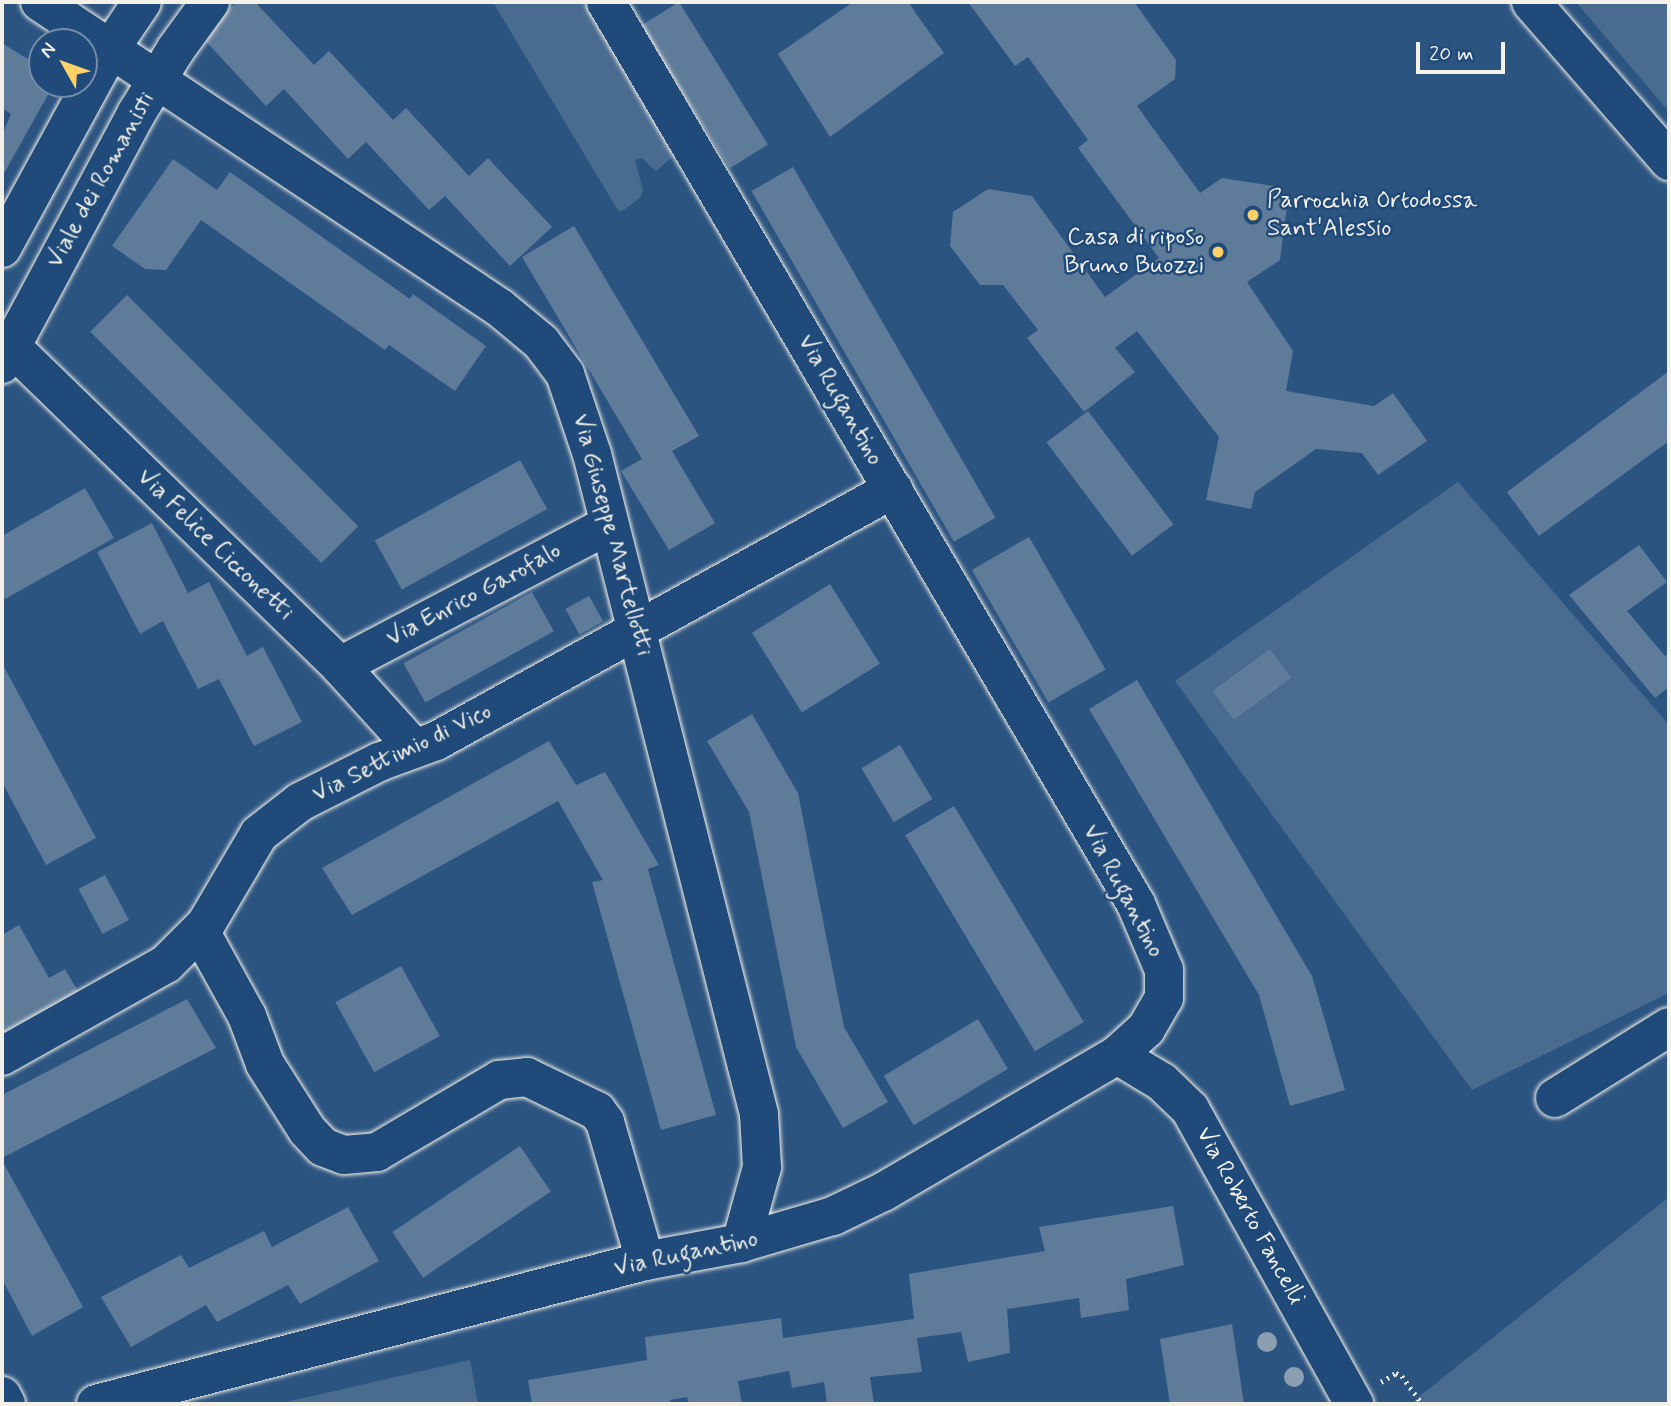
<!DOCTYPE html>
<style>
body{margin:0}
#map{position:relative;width:1671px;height:1406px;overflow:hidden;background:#2c5481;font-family:Mynerve,sans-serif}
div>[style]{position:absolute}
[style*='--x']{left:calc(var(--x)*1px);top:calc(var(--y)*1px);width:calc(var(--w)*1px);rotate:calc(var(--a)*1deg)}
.green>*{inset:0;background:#496b90}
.building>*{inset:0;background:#5e7b9a;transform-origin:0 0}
.path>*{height:4.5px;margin-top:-2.25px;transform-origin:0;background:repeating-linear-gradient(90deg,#f4f1e8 0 2px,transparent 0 7px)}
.roads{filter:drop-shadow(0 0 2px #f4f1e8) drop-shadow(0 0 2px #f4f1e8)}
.minor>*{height:38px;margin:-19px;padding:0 19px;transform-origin:19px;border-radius:19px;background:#1f4a7a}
.trees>*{width:20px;height:20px;margin:-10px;border-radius:50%;background:#8c9fb2}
.dots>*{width:19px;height:19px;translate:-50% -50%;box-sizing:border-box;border:4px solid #1f4a7a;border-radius:50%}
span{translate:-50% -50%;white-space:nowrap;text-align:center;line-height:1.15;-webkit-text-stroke:5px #1f4a7a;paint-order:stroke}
.street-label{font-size:24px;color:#f4f1e8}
.poi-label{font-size:24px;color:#f4f1e8}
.left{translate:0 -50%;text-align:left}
.right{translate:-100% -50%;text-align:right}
.frame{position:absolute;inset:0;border:4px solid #f4f1e8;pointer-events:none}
.north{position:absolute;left:28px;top:28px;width:70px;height:70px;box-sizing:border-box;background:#1f4a7a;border:2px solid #748da6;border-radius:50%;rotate:310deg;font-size:19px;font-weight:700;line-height:28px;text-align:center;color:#f4f1e8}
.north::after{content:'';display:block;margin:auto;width:24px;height:32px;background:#ffd166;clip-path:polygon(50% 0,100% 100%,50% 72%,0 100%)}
.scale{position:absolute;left:1416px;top:42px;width:89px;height:32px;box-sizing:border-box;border:4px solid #f4f1e8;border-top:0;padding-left:9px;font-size:21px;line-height:24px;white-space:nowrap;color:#f4f1e8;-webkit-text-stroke:5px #1f4a7a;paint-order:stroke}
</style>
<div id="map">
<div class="green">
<div style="clip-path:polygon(493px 2px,588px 2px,677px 153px,656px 171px,642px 158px,635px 160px,643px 190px,640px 198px,625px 209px,619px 212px)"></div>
<div style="clip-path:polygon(1576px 2px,1669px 2px,1669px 112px)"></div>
<div style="clip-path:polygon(1458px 482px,1669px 725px,1669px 993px,1472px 1090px,1175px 681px)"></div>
<div style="clip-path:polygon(1669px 1197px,1669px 1404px,1410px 1404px)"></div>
<div style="clip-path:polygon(470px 1360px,478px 1404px,277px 1404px)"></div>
</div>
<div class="building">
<div style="clip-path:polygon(237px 2px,255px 2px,314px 65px,329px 51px,393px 120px,406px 108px,469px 176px,488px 158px,552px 227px,510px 266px,445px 196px,429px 210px,366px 142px,348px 159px,284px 89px,266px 106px,200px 35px)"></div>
<div style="left:679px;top:2px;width:168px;height:45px;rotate:58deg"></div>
<div style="clip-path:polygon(853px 2px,908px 2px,944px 53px,830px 137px,778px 54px)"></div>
<div style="clip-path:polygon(968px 2px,1134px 2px,1176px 60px,1175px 79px,1137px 106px,1200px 193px,1222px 178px,1274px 186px,1287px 207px,1280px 260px,1247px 282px,1293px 351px,1286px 391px,1374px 406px,1393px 393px,1427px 441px,1378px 475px,1362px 453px,1316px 449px,1255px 492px,1251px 509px,1206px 500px,1219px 437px,1137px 331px,1115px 348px,1135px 372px,1084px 412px,1027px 338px,1038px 330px,1003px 285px,980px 285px,950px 246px,953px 212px,988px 189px,1032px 196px,1105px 297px,1159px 258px,1078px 148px,1088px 140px,1028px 57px,1015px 66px)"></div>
<div style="clip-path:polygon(2px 43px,42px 68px,42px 84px,54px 84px,2px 177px,2px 135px,11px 114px,2px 108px)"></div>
<div style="clip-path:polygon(173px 159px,217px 190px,230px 172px,410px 299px,413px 294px,486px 346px,455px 391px,389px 345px,385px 350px,201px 220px,166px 270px,145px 269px,112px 246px)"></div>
<div style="left:793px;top:167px;width:405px;height:48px;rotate:60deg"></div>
<div style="clip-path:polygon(574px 226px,699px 436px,672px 451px,715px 523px,669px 550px,621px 471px,642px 459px,522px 257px)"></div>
<div style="left:127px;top:295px;width:327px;height:52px;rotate:45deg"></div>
<div style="clip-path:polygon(1669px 371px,1669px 441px,1539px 536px,1507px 492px)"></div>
<div style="left:1088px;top:411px;width:142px;height:52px;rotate:53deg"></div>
<div style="left:520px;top:460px;width:56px;height:166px;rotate:61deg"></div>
<div style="clip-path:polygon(85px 488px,114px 538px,5px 599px,2px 593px,2px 536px)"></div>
<div style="clip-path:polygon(152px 523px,188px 593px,209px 582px,247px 656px,263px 647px,302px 722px,254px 746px,219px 679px,198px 689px,163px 621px,140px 634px,97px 552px)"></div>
<div style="left:1029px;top:537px;width:153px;height:66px;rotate:60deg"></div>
<div style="clip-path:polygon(1639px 545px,1667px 582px,1627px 611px,1665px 656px,1669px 653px,1669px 687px,1655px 698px,1569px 595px)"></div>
<div style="left:830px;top:584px;width:94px;height:92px;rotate:58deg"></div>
<div style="left:532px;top:592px;width:45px;height:147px;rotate:61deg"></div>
<div style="left:589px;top:596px;width:29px;height:27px;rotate:61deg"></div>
<div style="left:1270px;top:649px;width:36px;height:71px;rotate:54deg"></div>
<div style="clip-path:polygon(2px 663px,96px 838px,46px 865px,2px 782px)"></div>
<div style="clip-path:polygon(1137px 680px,1312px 976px,1345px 1090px,1290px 1106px,1259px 995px,1089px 709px)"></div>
<div style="clip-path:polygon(752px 714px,798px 793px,844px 1027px,888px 1102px,843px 1128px,796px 1047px,749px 812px,707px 741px)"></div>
<div style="clip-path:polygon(549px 741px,576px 785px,605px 772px,659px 865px,648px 869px,716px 1115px,661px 1130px,592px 882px,603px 880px,558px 801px,352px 915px,322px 868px)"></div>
<div style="left:900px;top:745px;width:63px;height:45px;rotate:59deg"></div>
<div style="left:954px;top:806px;width:252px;height:57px;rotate:59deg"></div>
<div style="left:105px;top:875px;width:51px;height:30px;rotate:62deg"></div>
<div style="clip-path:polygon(19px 925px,49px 978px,65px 969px,79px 993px,2px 1036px,2px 935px)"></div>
<div style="left:401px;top:966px;width:80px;height:75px;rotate:61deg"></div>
<div style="clip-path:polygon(187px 999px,216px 1048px,2px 1158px,2px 1095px)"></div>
<div style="left:978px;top:1019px;width:58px;height:110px;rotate:59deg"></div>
<div style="left:520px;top:1146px;width:55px;height:154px;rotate:56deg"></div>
<div style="clip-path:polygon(4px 1164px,83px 1307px,32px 1336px,2px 1279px)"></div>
<div style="clip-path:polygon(1173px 1206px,1184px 1265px,1126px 1279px,1129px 1310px,1081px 1318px,1079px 1298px,1007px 1309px,1010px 1353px,968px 1362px,961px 1332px,917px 1338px,922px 1372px,870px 1377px,874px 1404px,827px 1404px,824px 1382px,792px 1388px,789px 1371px,738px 1381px,742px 1404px,689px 1404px,687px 1397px,670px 1400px,671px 1404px,532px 1404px,528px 1380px,647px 1360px,645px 1337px,781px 1318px,783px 1338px,914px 1319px,909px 1274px,1045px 1251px,1039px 1227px)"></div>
<div style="clip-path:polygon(348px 1207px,379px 1261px,300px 1304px,288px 1285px,217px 1322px,206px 1305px,131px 1347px,101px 1297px,181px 1255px,189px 1268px,264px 1231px,272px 1247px)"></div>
<div style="clip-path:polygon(1232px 1324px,1244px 1404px,1170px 1404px,1160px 1339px)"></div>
</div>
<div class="path">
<div style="--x:1381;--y:1382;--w:17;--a:-31"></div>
<div style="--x:1396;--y:1373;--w:7;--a:27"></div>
<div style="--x:1402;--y:1376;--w:34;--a:54"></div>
</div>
<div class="roads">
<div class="minor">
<div style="--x:40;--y:2;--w:552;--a:33.63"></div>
<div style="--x:500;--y:308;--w:53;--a:39.7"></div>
<div style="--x:541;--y:342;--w:40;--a:53"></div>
<div style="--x:565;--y:374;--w:84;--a:71.4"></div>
<div style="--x:592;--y:454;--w:681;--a:75.8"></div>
<div style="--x:759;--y:1114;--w:53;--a:86.8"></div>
<div style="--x:762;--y:1167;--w:79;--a:105.4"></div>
<div style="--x:1531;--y:2;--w:211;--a:49"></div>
<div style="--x:2;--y:248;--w:228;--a:-61.4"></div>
<div style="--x:111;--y:48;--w:55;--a:-56"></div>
<div style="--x:11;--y:346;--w:459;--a:44.2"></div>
<div style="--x:340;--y:666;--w:110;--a:47.9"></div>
<div style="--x:2;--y:364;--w:284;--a:-61.8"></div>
<div style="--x:136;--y:114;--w:76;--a:-58.4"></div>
<div style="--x:176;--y:49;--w:58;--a:-54.1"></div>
<div style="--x:340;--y:666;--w:303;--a:-27.7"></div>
<div style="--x:200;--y:931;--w:97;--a:61.1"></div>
<div style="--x:247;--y:1016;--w:51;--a:69.4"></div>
<div style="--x:265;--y:1064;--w:78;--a:57.5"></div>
<div style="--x:307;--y:1130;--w:23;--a:47"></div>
<div style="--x:323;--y:1147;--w:22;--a:21"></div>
<div style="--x:344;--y:1155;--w:33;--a:-5"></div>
<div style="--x:377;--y:1152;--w:142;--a:-30.5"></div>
<div style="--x:499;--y:1080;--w:28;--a:-6"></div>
<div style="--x:527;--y:1077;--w:78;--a:25.9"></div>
<div style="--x:597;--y:1111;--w:14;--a:54"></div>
<div style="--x:605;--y:1122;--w:145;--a:73.9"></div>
<div style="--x:1117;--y:1055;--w:52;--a:31"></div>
<div style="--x:1162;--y:1082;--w:39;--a:44"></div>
<div style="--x:1190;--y:1109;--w:338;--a:60.9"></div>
<div style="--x:2;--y:1056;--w:188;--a:-29.3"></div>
<div style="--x:166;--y:964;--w:57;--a:-45"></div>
<div style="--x:206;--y:924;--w:104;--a:-59.5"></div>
<div style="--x:259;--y:834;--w:52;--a:-38"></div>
<div style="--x:300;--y:802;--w:89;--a:-26.9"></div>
<div style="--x:379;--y:762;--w:61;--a:-20.2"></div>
<div style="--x:436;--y:741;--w:522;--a:-28.87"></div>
<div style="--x:1555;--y:1098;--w:134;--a:-31.9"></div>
<div style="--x:2;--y:1396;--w:9;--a:63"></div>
<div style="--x:96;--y:1404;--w:567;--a:-14.6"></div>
<div style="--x:645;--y:1261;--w:98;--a:-10.6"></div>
<div style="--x:741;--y:1243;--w:96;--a:-16.4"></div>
<div style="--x:833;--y:1216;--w:55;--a:-25.6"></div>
<div style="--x:883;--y:1192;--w:271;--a:-30.3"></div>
<div style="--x:1117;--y:1055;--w:39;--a:-42"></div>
<div style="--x:1146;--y:1029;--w:36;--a:-60"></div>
<div style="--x:1164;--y:998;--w:28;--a:-90"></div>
<div style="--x:1164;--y:970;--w:72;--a:-113"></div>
<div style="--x:1136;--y:904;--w:1046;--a:-120.44"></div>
</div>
</div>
<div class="trees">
<div style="left:1267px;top:1342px"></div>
<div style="left:1294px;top:1377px"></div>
</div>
<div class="dots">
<div style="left:1253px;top:215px;background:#ffd166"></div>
<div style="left:1218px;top:252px;background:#ffd166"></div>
</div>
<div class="street-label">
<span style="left:101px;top:180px;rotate:-61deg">Viale dei Romanisti</span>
<span style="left:840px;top:400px;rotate:60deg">Via Rugantino</span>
<span style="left:612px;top:535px;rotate:75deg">Via Giuseppe Martellotti</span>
<span style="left:215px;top:545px;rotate:44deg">Via Felice Cicconetti</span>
<span style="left:474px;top:595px;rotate:-28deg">Via Enrico Garofalo</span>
<span style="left:402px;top:753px;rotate:-26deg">Via Settimio di Vico</span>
<span style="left:1123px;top:891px;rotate:62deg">Via Rugantino</span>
<span style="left:1250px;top:1216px;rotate:61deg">Via Roberto Fancelli</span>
<span style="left:686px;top:1254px;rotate:-12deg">Via Rugantino</span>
</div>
<div class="poi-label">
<span class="left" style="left:1267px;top:215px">Parrocchia Ortodossa<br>Sant'Alessio</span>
<span class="right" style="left:1204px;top:252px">Casa di riposo<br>Bruno Buozzi</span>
</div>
<div class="frame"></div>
<div class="north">N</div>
<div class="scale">20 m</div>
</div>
